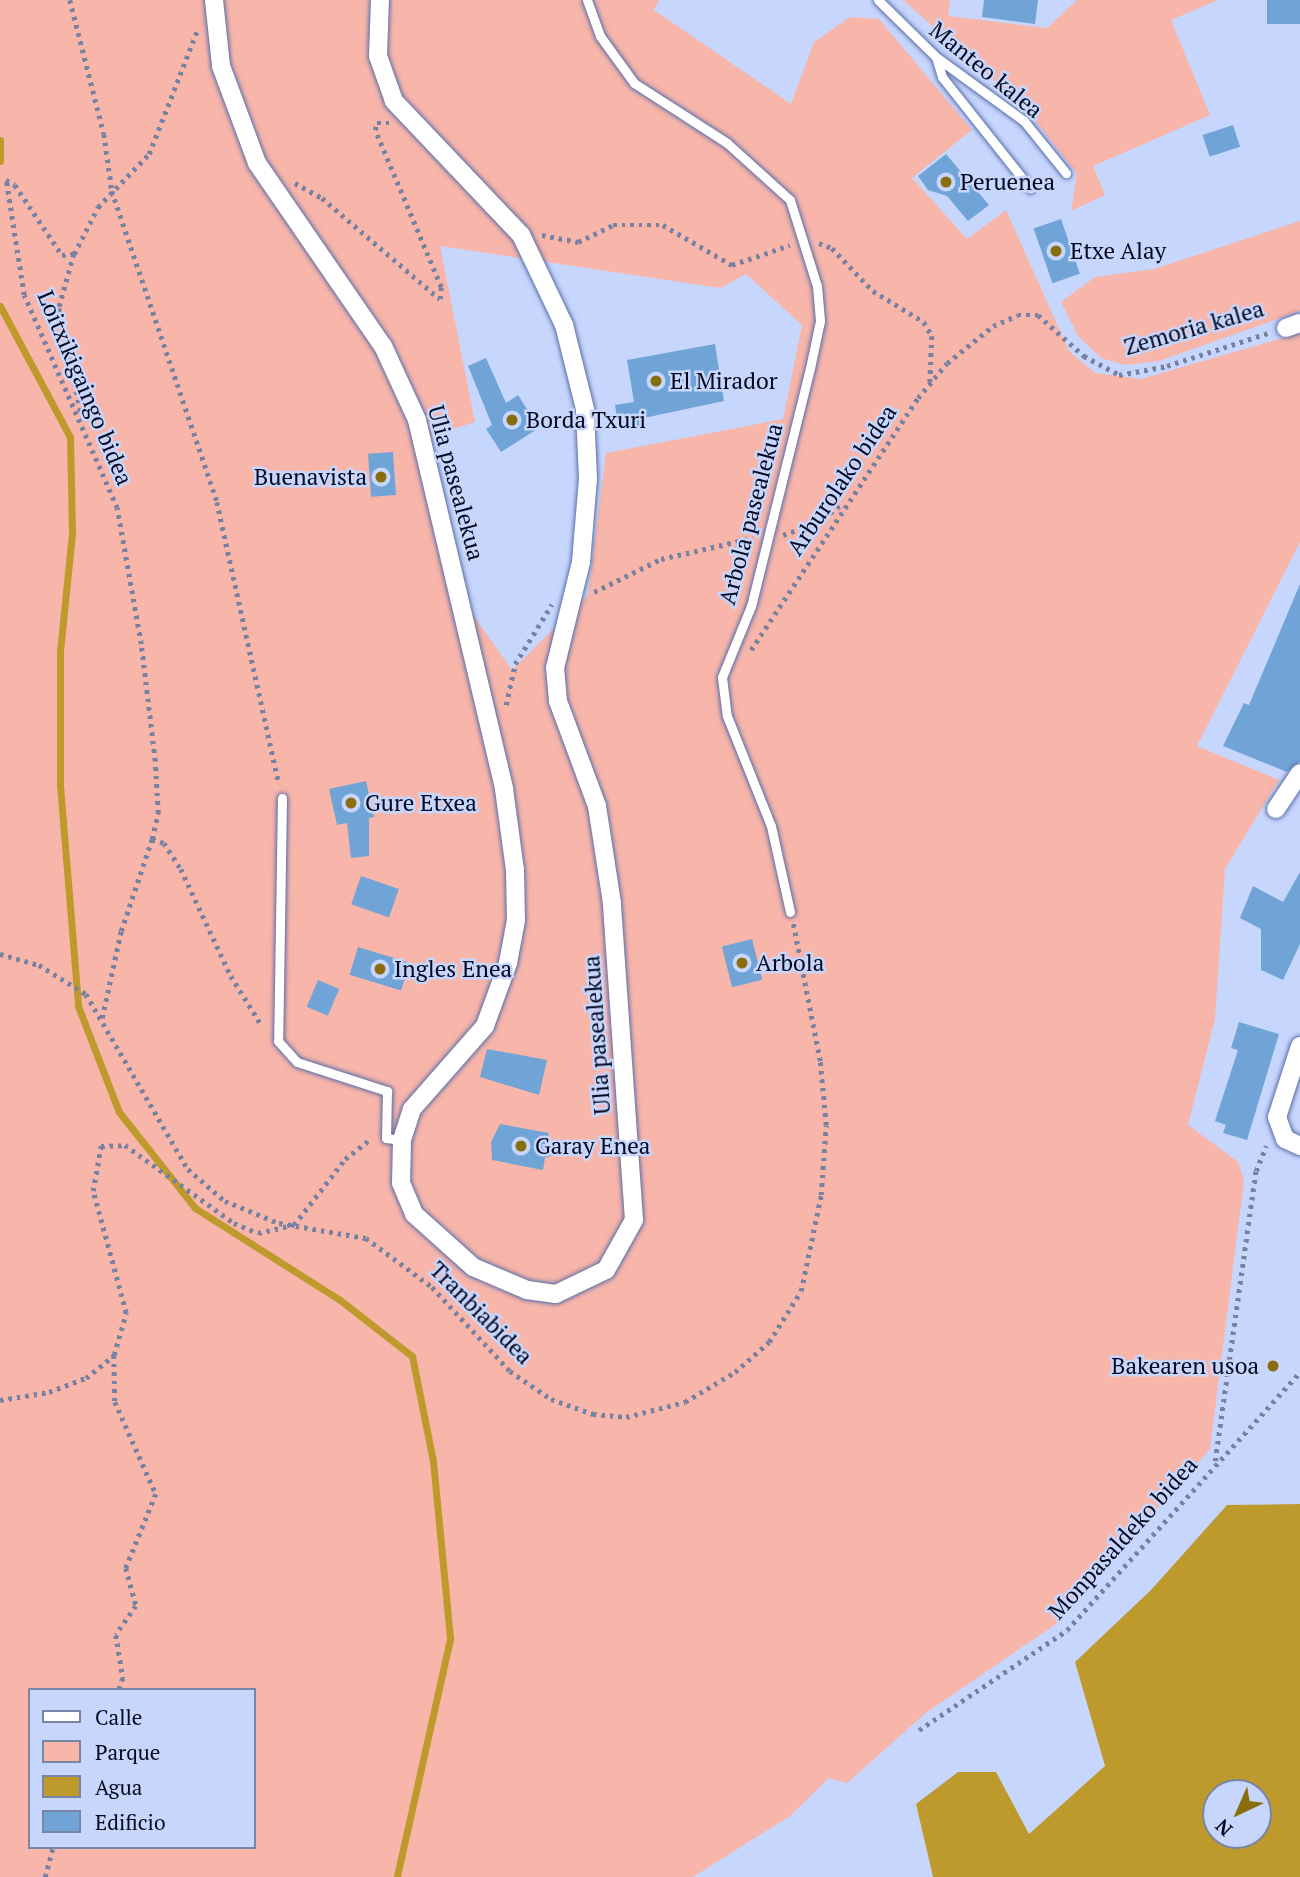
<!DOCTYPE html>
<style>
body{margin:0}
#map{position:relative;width:1300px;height:1877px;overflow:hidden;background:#c7d6fd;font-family:"PT Serif",serif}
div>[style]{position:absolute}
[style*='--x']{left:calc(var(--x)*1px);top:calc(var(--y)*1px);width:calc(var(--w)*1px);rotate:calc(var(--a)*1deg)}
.green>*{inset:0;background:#f8b5aa}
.water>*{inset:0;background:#be9a2d}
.stream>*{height:7px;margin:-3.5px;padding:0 3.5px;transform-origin:3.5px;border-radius:3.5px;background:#be9a2d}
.building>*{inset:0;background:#70a4d7;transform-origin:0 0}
.path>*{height:4.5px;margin-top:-2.25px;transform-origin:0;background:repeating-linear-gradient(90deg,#7782a2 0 3.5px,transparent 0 8.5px)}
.roads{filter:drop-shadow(0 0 2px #5a6ea8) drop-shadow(0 0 2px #5a6ea8)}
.lane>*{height:9px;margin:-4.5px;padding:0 4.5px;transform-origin:4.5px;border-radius:4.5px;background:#fff}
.street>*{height:18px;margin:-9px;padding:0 9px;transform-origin:9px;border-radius:9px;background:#fff}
.dots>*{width:19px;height:19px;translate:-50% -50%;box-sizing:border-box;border:4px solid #c7d6fd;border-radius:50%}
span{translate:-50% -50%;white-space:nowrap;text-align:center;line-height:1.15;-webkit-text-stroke:5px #c7d6fd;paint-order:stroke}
.street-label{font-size:23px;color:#060a20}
.poi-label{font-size:23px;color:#060a20}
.left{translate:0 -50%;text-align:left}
.right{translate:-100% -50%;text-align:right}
.legend{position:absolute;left:28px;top:1688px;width:228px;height:161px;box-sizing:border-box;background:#c7d6fd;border:2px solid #7a84a5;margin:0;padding:9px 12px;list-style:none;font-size:21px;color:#060a20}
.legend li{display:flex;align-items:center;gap:14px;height:35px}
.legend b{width:35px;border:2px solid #7a84a5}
.north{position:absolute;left:1202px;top:1779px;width:70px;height:70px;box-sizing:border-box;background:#c7d6fd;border:2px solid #7a84a5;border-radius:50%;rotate:224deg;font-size:19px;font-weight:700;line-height:28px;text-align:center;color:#060a20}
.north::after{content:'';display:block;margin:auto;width:24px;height:32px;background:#8a6d0d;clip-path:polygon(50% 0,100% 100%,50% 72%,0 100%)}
</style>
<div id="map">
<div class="green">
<div style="clip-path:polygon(evenodd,0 0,659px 0,654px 10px,791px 104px,814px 42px,850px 17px,879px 19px,972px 130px,912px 178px,967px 239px,1006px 210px,1069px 351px,1095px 373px,1141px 379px,1300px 333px,1300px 542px,1197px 746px,1279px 780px,1225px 869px,1215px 1019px,1188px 1125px,1238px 1162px,1244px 1181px,1210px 1449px,1056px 1624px,927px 1712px,847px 1783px,829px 1778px,790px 1816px,693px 1877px,0 1877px,0 0,440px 246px,720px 288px,746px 274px,802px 325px,783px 419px,606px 453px,588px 595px,512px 670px,471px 612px,457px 610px,415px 441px,475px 422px,440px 246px,0 0,30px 1690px,254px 1690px,254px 1847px,30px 1847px,30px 1690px)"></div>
<div style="clip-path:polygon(903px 0,950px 0,948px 16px,1047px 28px,1077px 0,1218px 0,1171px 20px,1210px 115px,1093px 166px,1105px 195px,1071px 211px,1077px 174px,1027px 110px)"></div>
<div style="clip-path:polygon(1300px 221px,1300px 311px,1159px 361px,1125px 365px,1101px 358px,1078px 336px,1061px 302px,1095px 277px,1154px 269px)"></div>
</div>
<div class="water">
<div style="clip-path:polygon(evenodd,1300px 1504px,1300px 1877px,933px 1877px,916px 1804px,958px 1772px,996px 1772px,1029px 1834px,1105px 1766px,1075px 1662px,1151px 1590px,1227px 1505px,1300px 1504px,1216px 1793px,1258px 1793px,1258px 1835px,1216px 1835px,1216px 1793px)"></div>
</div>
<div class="stream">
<div style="--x:0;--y:140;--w:21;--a:90"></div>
<div style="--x:0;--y:306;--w:149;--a:61.9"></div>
<div style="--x:70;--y:437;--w:96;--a:88.8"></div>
<div style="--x:72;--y:533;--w:120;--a:95.8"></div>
<div style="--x:60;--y:652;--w:133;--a:90"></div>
<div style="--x:60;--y:785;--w:222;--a:85.3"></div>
<div style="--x:78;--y:1006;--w:114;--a:68.9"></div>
<div style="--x:119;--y:1112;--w:122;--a:51.6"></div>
<div style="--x:195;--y:1208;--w:172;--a:32.4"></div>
<div style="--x:340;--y:1300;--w:91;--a:37.9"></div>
<div style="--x:412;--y:1356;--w:107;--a:78.7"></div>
<div style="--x:433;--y:1461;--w:179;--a:84.5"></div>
<div style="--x:450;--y:1639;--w:244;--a:102.6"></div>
</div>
<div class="building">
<div style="clip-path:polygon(984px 0,1038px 0,1035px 24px,982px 17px)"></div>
<div style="left:1267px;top:0;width:33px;height:24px"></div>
<div style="left:1233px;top:125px;width:23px;height:32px;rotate:72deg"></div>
<div style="clip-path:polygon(946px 154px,989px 205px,968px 221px,947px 196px,928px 190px,918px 176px)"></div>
<div style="left:1061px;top:219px;width:58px;height:29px;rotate:71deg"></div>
<div style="clip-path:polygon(715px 344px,724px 401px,639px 419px,640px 427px,619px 430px,615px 405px,634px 402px,627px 360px)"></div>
<div style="clip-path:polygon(486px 358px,506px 403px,518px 395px,539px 428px,501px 452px,486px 429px,492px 425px,468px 366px)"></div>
<div style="left:393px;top:452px;width:43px;height:25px;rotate:86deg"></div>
<div style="clip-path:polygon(1300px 584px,1300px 762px,1287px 772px,1223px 746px,1244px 703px,1249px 705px)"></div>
<div style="clip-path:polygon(366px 781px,374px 817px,369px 818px,369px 856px,351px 858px,347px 823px,337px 825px,329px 789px)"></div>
<div style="clip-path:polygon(1300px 872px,1300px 944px,1283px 980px,1261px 970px,1261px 929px,1240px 918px,1253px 886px,1283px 902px)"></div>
<div style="left:361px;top:876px;width:40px;height:30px;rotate:19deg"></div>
<div style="left:752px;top:939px;width:42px;height:31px;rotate:76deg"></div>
<div style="left:358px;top:947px;width:54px;height:29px;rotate:17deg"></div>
<div style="left:318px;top:980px;width:23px;height:29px;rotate:23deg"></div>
<div style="clip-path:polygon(1239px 1022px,1279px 1034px,1247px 1140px,1223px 1133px,1226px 1125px,1215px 1121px,1238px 1050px,1231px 1048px)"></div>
<div style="clip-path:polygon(487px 1049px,547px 1060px,539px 1095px,480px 1077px)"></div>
<div style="clip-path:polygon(500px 1124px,549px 1133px,547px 1144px,557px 1153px,545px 1158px,543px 1170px,492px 1160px,491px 1142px)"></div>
</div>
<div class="path">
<div style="--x:70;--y:0;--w:138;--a:75.8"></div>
<div style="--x:104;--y:134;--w:58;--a:82"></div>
<div style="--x:112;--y:191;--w:328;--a:71.3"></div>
<div style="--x:217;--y:502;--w:289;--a:77.6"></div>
<div style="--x:295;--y:183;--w:31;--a:29"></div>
<div style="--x:322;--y:198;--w:155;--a:40.6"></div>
<div style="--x:440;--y:299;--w:12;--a:-85"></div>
<div style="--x:441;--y:287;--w:170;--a:-112.8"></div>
<div style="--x:375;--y:130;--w:7;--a:-74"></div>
<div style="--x:377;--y:123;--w:12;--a:0"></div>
<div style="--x:542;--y:235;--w:37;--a:11"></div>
<div style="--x:578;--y:242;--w:39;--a:-26"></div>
<div style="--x:613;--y:225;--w:50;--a:0"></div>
<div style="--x:663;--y:225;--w:80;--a:30.1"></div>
<div style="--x:732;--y:265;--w:61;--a:-19"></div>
<div style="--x:819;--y:243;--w:14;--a:21"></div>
<div style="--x:832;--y:248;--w:59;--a:46.4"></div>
<div style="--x:873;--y:291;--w:60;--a:31.3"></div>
<div style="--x:924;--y:322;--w:16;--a:60"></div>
<div style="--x:932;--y:336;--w:48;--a:92.4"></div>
<div style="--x:74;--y:254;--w:56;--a:105.5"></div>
<div style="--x:59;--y:308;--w:106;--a:78.1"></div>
<div style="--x:783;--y:535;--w:35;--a:-20"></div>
<div style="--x:816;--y:523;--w:32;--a:-36"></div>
<div style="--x:594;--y:592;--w:75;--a:-26.2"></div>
<div style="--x:661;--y:559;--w:94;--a:-12.9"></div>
<div style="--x:751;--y:650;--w:302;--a:-56.5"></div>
<div style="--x:918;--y:398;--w:45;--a:-50.4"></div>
<div style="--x:947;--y:363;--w:59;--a:-38.8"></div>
<div style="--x:993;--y:326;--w:27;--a:-24"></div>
<div style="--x:1018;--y:315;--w:20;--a:0"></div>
<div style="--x:1038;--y:315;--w:62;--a:41.7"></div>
<div style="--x:1084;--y:356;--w:40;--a:28"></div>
<div style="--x:1119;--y:375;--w:49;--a:-10.6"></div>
<div style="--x:1167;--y:366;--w:106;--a:-18.1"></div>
<div style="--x:506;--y:705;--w:42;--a:-77.6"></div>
<div style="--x:515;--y:664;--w:70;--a:-58.3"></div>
<div style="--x:152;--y:839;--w:27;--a:-77"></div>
<div style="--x:158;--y:813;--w:52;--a:-93.3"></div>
<div style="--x:155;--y:761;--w:118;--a:-96.8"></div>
<div style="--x:141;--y:644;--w:138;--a:-100"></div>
<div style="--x:117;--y:508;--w:232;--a:-113.6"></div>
<div style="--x:24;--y:295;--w:116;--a:-98.9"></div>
<div style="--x:6;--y:180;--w:10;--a:29"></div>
<div style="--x:15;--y:185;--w:84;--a:56.1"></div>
<div style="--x:62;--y:255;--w:12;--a:-5"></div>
<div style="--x:74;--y:254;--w:53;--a:-62.9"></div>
<div style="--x:98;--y:207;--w:74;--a:-46.1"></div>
<div style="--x:149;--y:154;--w:132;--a:-68.7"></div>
<div style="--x:0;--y:954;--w:41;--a:15.8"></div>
<div style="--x:39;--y:965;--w:55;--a:31.7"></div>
<div style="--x:86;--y:994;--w:203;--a:59.8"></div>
<div style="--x:188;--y:1169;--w:49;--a:40.9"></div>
<div style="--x:225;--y:1201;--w:58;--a:22.2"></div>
<div style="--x:279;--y:1223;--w:88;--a:9.8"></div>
<div style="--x:366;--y:1238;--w:82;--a:36.6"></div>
<div style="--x:432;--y:1287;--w:115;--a:47.1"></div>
<div style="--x:510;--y:1371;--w:50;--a:34.3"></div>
<div style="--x:551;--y:1399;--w:45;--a:19.7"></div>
<div style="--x:593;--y:1414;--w:33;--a:5"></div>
<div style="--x:626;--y:1417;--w:61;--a:-14.3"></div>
<div style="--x:685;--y:1402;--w:58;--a:-31"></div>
<div style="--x:735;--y:1372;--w:45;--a:-41.4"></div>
<div style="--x:769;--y:1342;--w:60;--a:-57.9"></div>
<div style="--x:801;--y:1291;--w:98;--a:-78.2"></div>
<div style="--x:821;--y:1195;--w:70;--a:-85.9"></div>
<div style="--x:826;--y:1125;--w:64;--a:-95.4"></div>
<div style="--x:820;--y:1061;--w:140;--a:-101.1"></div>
<div style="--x:102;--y:1018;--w:89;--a:-77.7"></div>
<div style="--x:121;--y:931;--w:97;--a:-71.4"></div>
<div style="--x:152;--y:839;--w:13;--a:18"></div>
<div style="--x:164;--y:843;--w:31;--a:57"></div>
<div style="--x:181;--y:869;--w:118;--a:65"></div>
<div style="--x:231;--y:976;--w:59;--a:58.2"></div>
<div style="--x:114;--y:1355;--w:47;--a:88.8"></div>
<div style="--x:115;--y:1402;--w:101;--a:66"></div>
<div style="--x:156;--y:1494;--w:80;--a:112.1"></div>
<div style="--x:126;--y:1568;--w:39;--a:75"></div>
<div style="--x:136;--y:1606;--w:35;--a:125"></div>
<div style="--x:116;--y:1635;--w:44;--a:80.8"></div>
<div style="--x:123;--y:1678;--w:13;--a:108"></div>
<div style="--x:0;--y:1400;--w:50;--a:-9.3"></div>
<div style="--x:49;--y:1392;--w:40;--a:-21"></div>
<div style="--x:86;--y:1378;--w:36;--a:-39"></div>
<div style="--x:114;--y:1355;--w:44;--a:-74.1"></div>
<div style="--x:126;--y:1313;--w:126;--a:-105.1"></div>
<div style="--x:93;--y:1191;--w:46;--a:-79.9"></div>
<div style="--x:101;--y:1146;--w:24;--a:-2"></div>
<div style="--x:125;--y:1145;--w:134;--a:35.6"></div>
<div style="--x:234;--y:1223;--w:26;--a:23"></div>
<div style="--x:258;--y:1233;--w:37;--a:-13"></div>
<div style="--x:294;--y:1225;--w:83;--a:-52.3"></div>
<div style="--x:345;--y:1159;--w:34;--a:-38"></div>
<div style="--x:1215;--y:1461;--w:293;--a:-82"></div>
<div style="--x:1256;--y:1171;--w:27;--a:-68"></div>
<div style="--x:919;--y:1730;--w:179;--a:-34"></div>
<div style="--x:1067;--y:1630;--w:348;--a:-47.9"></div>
<div style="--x:45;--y:1877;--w:31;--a:-75"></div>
</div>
<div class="roads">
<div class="lane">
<div style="--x:587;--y:0;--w:38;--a:70"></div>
<div style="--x:600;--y:36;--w:58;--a:54.1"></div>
<div style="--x:634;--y:83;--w:111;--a:32.8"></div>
<div style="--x:727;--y:143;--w:85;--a:42.1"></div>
<div style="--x:790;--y:200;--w:90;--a:72.6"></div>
<div style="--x:817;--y:286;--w:35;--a:85"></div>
<div style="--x:820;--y:321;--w:48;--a:102"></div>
<div style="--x:810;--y:368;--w:245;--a:103.9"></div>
<div style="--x:751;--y:606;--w:77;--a:112.2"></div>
<div style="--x:722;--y:677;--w:39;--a:83"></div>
<div style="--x:727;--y:716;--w:118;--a:68.2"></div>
<div style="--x:771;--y:826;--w:88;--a:77.5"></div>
<div style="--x:878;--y:0;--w:81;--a:44.5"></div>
<div style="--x:936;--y:57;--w:109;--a:36"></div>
<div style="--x:1024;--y:121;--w:67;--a:51.1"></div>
<div style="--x:936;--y:57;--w:21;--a:73"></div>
<div style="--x:942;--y:77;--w:142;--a:51.6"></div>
<div style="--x:282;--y:798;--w:243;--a:90.9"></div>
<div style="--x:278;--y:1041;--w:28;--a:48"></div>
<div style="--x:297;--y:1062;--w:95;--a:17.9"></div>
<div style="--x:387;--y:1091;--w:47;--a:91.2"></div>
<div style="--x:386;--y:1138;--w:16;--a:7"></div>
</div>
<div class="street">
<div style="--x:214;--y:0;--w:66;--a:83.9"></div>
<div style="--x:221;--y:66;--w:103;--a:69.6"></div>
<div style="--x:257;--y:163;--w:222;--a:55.5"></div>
<div style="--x:383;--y:346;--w:81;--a:65.3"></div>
<div style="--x:417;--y:420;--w:379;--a:76.7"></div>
<div style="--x:504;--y:789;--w:82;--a:82.3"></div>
<div style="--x:515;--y:870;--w:50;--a:88.9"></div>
<div style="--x:516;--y:920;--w:44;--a:100.5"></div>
<div style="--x:508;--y:963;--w:67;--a:110.1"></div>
<div style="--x:485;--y:1026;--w:111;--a:131.3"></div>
<div style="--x:412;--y:1109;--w:33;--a:108"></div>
<div style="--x:402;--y:1140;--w:43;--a:91.3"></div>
<div style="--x:401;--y:1183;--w:34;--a:67"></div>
<div style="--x:414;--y:1214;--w:79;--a:41.9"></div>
<div style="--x:473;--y:1267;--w:59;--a:23.1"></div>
<div style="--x:527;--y:1290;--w:29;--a:8"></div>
<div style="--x:556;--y:1294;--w:55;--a:-25.6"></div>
<div style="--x:606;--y:1270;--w:57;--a:-60.8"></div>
<div style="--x:634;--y:1220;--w:318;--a:-94"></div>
<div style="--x:612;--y:903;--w:98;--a:-98.8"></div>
<div style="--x:597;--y:806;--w:112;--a:-110.4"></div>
<div style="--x:558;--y:701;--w:33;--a:-95"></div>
<div style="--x:555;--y:668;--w:109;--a:-76.2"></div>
<div style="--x:581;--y:562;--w:83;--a:-85.2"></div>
<div style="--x:588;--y:479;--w:70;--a:-92.5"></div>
<div style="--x:585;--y:409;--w:87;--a:-104"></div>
<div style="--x:564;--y:325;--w:100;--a:-115.5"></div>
<div style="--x:521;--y:235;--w:185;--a:-133.5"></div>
<div style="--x:394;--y:101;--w:48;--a:-109.6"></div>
<div style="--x:378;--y:56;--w:56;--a:-88"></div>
<div style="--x:1286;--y:328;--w:15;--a:-20"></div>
<div style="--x:1276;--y:809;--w:43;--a:-56.3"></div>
<div style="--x:1300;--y:1046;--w:75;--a:107.9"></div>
<div style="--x:1277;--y:1117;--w:23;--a:70"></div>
<div style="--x:1285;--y:1139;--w:17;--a:25"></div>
</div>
</div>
<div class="dots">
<div style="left:946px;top:182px;background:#8a6d0d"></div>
<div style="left:1056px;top:251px;background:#8a6d0d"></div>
<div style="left:656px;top:381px;background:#8a6d0d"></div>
<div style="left:512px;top:420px;background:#8a6d0d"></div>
<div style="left:381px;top:477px;background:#8a6d0d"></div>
<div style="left:351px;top:803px;background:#8a6d0d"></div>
<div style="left:742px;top:963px;background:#8a6d0d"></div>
<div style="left:380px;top:969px;background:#8a6d0d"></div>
<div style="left:521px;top:1146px;background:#8a6d0d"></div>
<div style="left:1273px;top:1366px;background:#8a6d0d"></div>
</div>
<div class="street-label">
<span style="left:986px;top:70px;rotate:39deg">Manteo kalea</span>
<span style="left:1194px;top:328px;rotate:-16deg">Zemoria kalea</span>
<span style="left:85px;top:388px;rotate:67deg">Loitxikigaingo bidea</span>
<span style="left:842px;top:480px;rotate:-56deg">Arburolako bidea</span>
<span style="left:456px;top:483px;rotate:75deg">Ulia pasealekua</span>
<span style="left:751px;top:514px;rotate:-75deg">Arbola pasealekua</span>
<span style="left:597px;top:1035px;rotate:-94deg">Ulia pasealekua</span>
<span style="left:481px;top:1313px;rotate:45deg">Tranbiabidea</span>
<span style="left:1123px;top:1538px;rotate:-48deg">Monpasaldeko bidea</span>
</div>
<div class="poi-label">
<span class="left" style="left:960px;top:182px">Peruenea</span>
<span class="left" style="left:1070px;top:251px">Etxe Alay</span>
<span class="left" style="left:670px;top:381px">El Mirador</span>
<span class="left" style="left:526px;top:420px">Borda Txuri</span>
<span class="right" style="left:367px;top:477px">Buenavista</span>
<span class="left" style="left:365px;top:803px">Gure Etxea</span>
<span class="left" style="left:756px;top:963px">Arbola</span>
<span class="left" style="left:394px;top:969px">Ingles Enea</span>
<span class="left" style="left:535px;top:1146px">Garay Enea</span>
<span class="right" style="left:1259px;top:1366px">Bakearen usoa</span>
</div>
<ul class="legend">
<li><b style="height:9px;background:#fff"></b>Calle</li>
<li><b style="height:19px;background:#f8b5aa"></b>Parque</li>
<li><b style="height:19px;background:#be9a2d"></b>Agua</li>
<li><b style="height:19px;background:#70a4d7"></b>Edificio</li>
</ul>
<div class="north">N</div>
</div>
